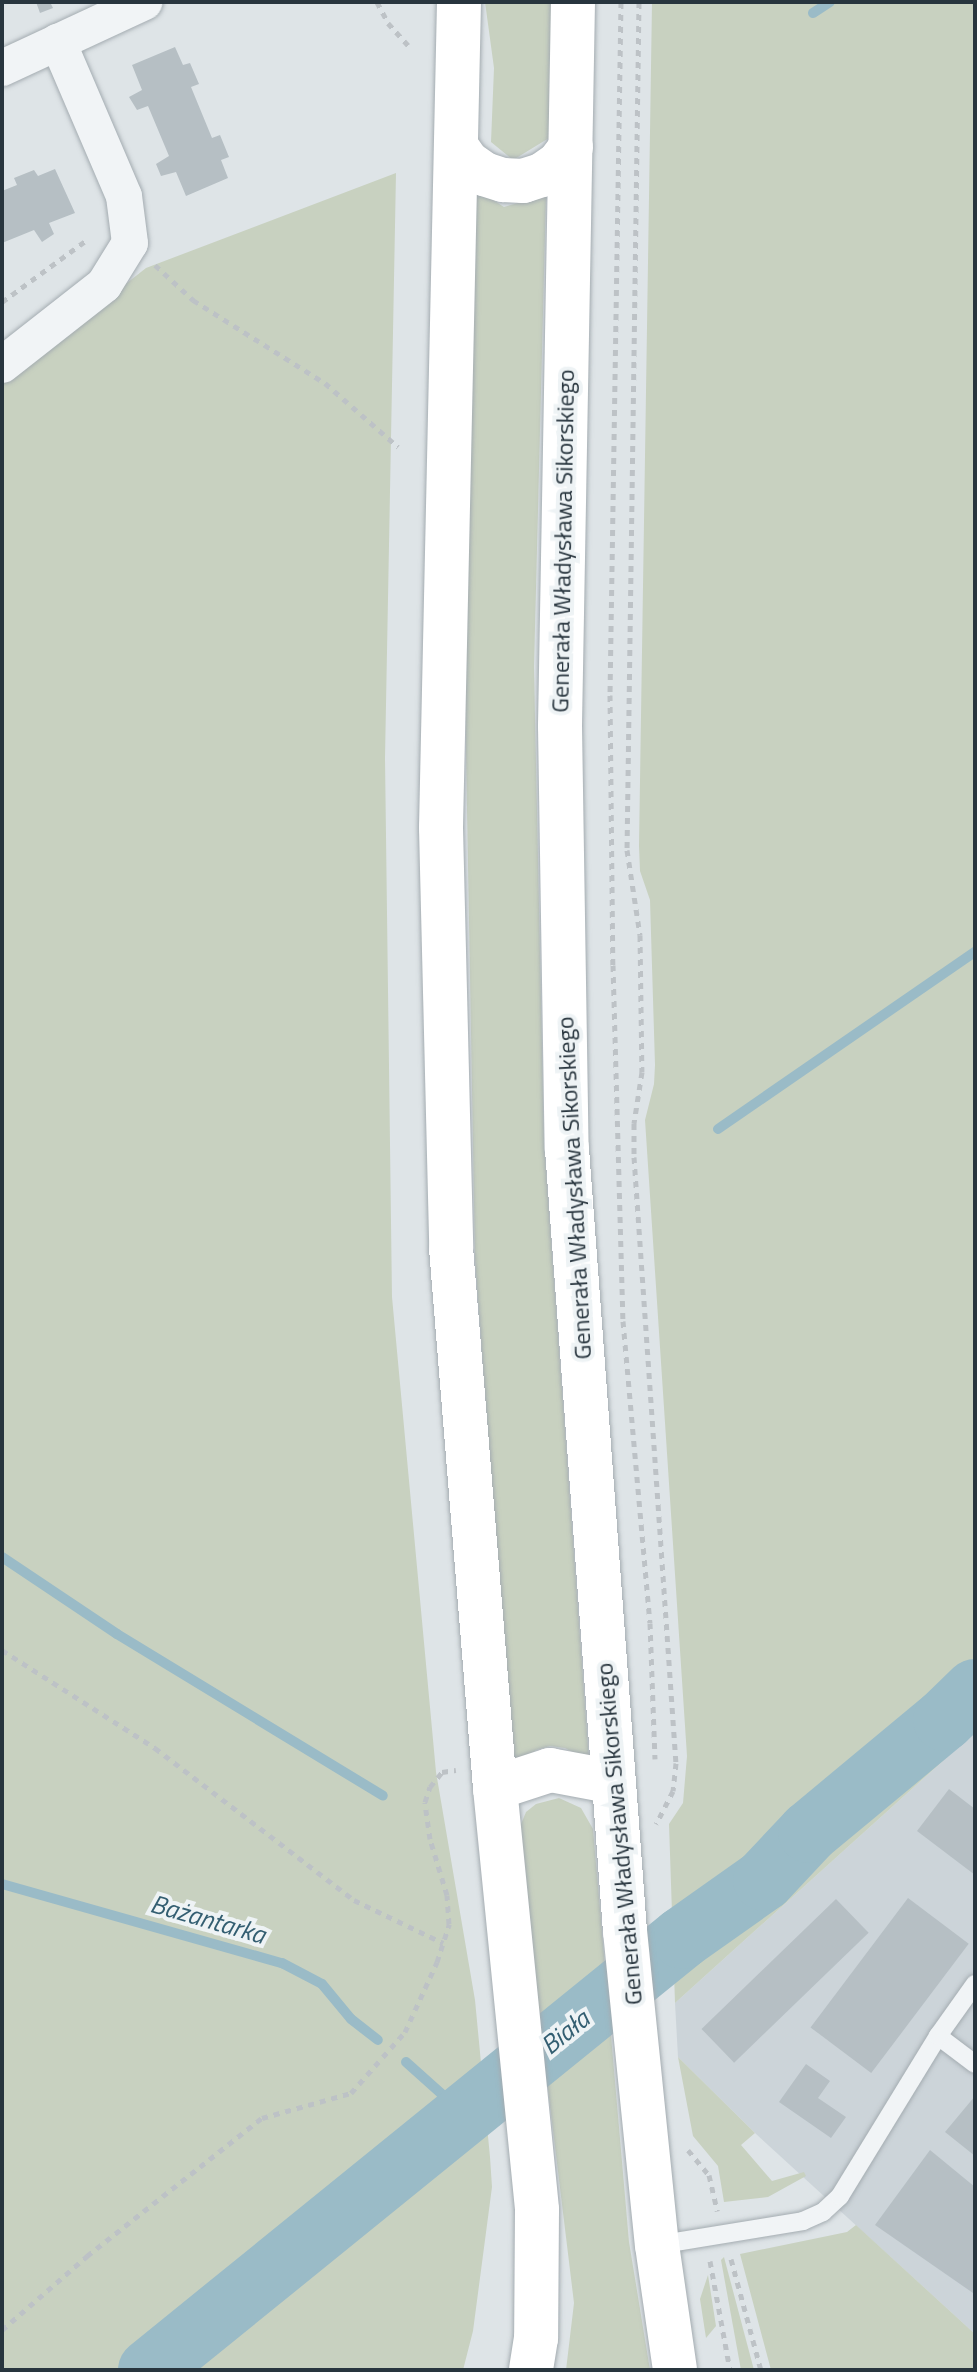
<!DOCTYPE html>
<meta charset="utf-8">
<style>
body{margin:0}
#map{position:relative;width:977px;height:2372px;overflow:hidden;background:#dee4e7;font-family:"Titillium Web",sans-serif}
div>[style]{position:absolute}
[style*='--x']{left:calc(var(--x)*1px);top:calc(var(--y)*1px);width:calc(var(--w)*1px);rotate:calc(var(--a)*1deg)}
.built>*{inset:0;background:#ccd4d9}
.green>*{inset:0;background:#c8d1c0}
.stream>*{height:10px;margin:-5px;padding:0 5px;transform-origin:5px;border-radius:5px;background:#9abbc7}
.river>*{height:62px;margin:-31px;padding:0 31px;transform-origin:31px;border-radius:31px;background:#9abbc7}
.building>*{inset:0;background:#b6bfc4;transform-origin:0 0}
.path>*{height:5px;margin-top:-2.5px;transform-origin:0;background:repeating-linear-gradient(90deg,#bdc2c6 0 6px,transparent 0 12px)}
.roads{filter:drop-shadow(0 0 2px #a4acb1) drop-shadow(0 0 2px #a4acb1)}
.lane>*{height:18px;margin:-9px;padding:0 9px;transform-origin:9px;border-radius:9px;background:#f1f4f6}
.street>*{height:36px;margin:-18px;padding:0 18px;transform-origin:18px;border-radius:18px;background:#f1f4f6}
.secondary>*{height:44px;margin:-22px;padding:0 22px;transform-origin:22px;border-radius:22px;background:#fff}
span{translate:-50% -50%;white-space:nowrap;text-align:center;line-height:1.15;-webkit-text-stroke:8px #eef3f5;paint-order:stroke}
.street-label{font-size:24px;color:#28353e}
.water-label{font-size:26px;color:#335e71;font-style:italic}
.frame{position:absolute;inset:0;border:4px solid #28353e;pointer-events:none}
</style>
<div id="map">
<div class="built">
<div style="clip-path:polygon(975px 1732px,975px 2334px,755px 2133px,678px 2057px,675px 2003px)"></div>
</div>
<div class="green">
<div style="clip-path:polygon(485px 2px,552px 2px,549px 138px,513px 160px,491px 142px,494px 68px)"></div>
<div style="clip-path:polygon(652px 2px,975px 2px,975px 1732px,675px 2003px,669px 1824px,683px 1803px,687px 1756px,645px 1120px,654px 1084px,655px 1065px,650px 900px,640px 871px,639px 846px)"></div>
<div style="clip-path:polygon(396px 173px,385px 758px,392px 1297px,436px 1772px,475px 2000px,490px 2157px,492px 2187px,473px 2331px,463px 2370px,2px 2370px,2px 382px,146px 268px)"></div>
<div style="clip-path:polygon(470px 185px,504px 207px,546px 195px,534px 667px,544px 1144px,589px 1761px,565px 1748px,550px 1746px,536px 1750px,513px 1768px,475px 1258px,462px 527px)"></div>
<div style="clip-path:polygon(559px 1798px,581px 1808px,593px 1829px,629px 2242px,650px 2370px,566px 2370px,574px 2303px,517px 1834px,526px 1812px,536px 1804px)"></div>
<div style="clip-path:polygon(678px 2057px,755px 2133px,741px 2145px,772px 2181px,804px 2172px,806px 2176px,768px 2197px,724px 2202px,718px 2166px,693px 2136px)"></div>
<div style="clip-path:polygon(856px 2225px,975px 2334px,975px 2370px,771px 2370px,740px 2254px,847px 2232px)"></div>
<div style="clip-path:polygon(724px 2257px,754px 2370px,741px 2370px,721px 2260px)"></div>
<div style="clip-path:polygon(708px 2275px,716px 2326px,706px 2338px,700px 2299px)"></div>
</div>
<div class="stream">
<div style="--x:813;--y:13;--w:20;--a:-33"></div>
<div style="--x:718;--y:1129;--w:312;--a:-34.6"></div>
<div style="--x:2;--y:1557;--w:138;--a:33.8"></div>
<div style="--x:117;--y:1634;--w:311;--a:31.3"></div>
<div style="--x:2;--y:1884;--w:291;--a:15.8"></div>
<div style="--x:282;--y:1963;--w:45;--a:27.7"></div>
<div style="--x:322;--y:1984;--w:45;--a:50.4"></div>
<div style="--x:351;--y:2019;--w:34;--a:38"></div>
<div style="--x:406;--y:2062;--w:76;--a:41.8"></div>
</div>
<div class="river">
<div style="--x:149;--y:2370;--w:686;--a:-39.02"></div>
<div style="--x:682;--y:1938;--w:100;--a:-35.3"></div>
<div style="--x:764;--y:1880;--w:66;--a:-46.8"></div>
<div style="--x:809;--y:1832;--w:175;--a:-39.7"></div>
<div style="--x:944;--y:1720;--w:43;--a:-44.1"></div>
</div>
<div class="building">
<div style="clip-path:polygon(36px 2px,50px 2px,53px 8px,40px 13px)"></div>
<div style="clip-path:polygon(175px 47px,183px 65px,190px 63px,199px 84px,191px 87px,212px 138px,220px 135px,229px 157px,221px 160px,228px 178px,186px 196px,176px 172px,161px 176px,156px 164px,169px 156px,148px 106px,137px 110px,129px 97px,142px 90px,132px 65px)"></div>
<div style="clip-path:polygon(55px 169px,75px 213px,49px 223px,54px 234px,42px 242px,34px 230px,2px 243px,2px 191px,17px 185px,14px 178px,34px 170px,38px 176px)"></div>
<div style="clip-path:polygon(949px 1789px,975px 1809px,975px 1875px,917px 1831px)"></div>
<div style="left:908px;top:1898px;width:76px;height:162px;rotate:37deg"></div>
<div style="left:836px;top:1899px;width:47px;height:187px;rotate:46deg"></div>
<div style="clip-path:polygon(806px 2064px,830px 2081px,818px 2098px,846px 2117px,831px 2138px,779px 2102px)"></div>
<div style="clip-path:polygon(975px 2096px,975px 2156px,945px 2132px)"></div>
<div style="clip-path:polygon(930px 2150px,975px 2187px,973px 2293px,875px 2225px)"></div>
</div>
<div class="path">
<div style="--x:377;--y:2;--w:24;--a:62"></div>
<div style="--x:388;--y:23;--w:30;--a:48"></div>
<div style="--x:621;--y:2;--w:693;--a:90.91"></div>
<div style="--x:610;--y:695;--w:270;--a:89.4"></div>
<div style="--x:613;--y:965;--w:356;--a:88.4"></div>
<div style="--x:623;--y:1321;--w:303;--a:84.9"></div>
<div style="--x:650;--y:1623;--w:136;--a:87.9"></div>
<div style="--x:639;--y:2;--w:848;--a:90.81"></div>
<div style="--x:627;--y:850;--w:86;--a:81.3"></div>
<div style="--x:640;--y:935;--w:137;--a:89.2"></div>
<div style="--x:642;--y:1072;--w:52;--a:98.9"></div>
<div style="--x:634;--y:1123;--w:34;--a:90"></div>
<div style="--x:634;--y:1157;--w:607;--a:86.04"></div>
<div style="--x:676;--y:1763;--w:28;--a:96"></div>
<div style="--x:673;--y:1791;--w:37;--a:117"></div>
<div style="--x:155;--y:265;--w:52;--a:42.6"></div>
<div style="--x:193;--y:300;--w:156;--a:32.2"></div>
<div style="--x:325;--y:383;--w:97;--a:41.2"></div>
<div style="--x:2;--y:302;--w:107;--a:-36.2"></div>
<div style="--x:2;--y:1650;--w:182;--a:32.6"></div>
<div style="--x:155;--y:1748;--w:250;--a:37.4"></div>
<div style="--x:354;--y:1900;--w:99;--a:25.8"></div>
<div style="--x:688;--y:2150;--w:33;--a:50"></div>
<div style="--x:709;--y:2175;--w:37;--a:77"></div>
<div style="--x:731;--y:2259;--w:115;--a:74.9"></div>
<div style="--x:710;--y:2261;--w:111;--a:79.6"></div>
<div style="--x:2;--y:2330;--w:113;--a:-41"></div>
<div style="--x:87;--y:2256;--w:223;--a:-38.3"></div>
<div style="--x:262;--y:2118;--w:92;--a:-15.7"></div>
<div style="--x:351;--y:2093;--w:81;--a:-48.5"></div>
<div style="--x:405;--y:2032;--w:77;--a:-65.4"></div>
<div style="--x:437;--y:1962;--w:40;--a:-72"></div>
<div style="--x:449;--y:1924;--w:29;--a:-94"></div>
<div style="--x:447;--y:1895;--w:59;--a:-106.9"></div>
<div style="--x:430;--y:1839;--w:37;--a:-98"></div>
<div style="--x:425;--y:1802;--w:16;--a:-72"></div>
<div style="--x:430;--y:1787;--w:19;--a:-51"></div>
<div style="--x:442;--y:1772;--w:14;--a:-8"></div>
</div>
<div class="roads">
<div class="lane">
<div style="--x:938;--y:2036;--w:46;--a:37.1"></div>
<div style="--x:657;--y:2245;--w:148;--a:-9.3"></div>
<div style="--x:803;--y:2221;--w:22;--a:-24"></div>
<div style="--x:823;--y:2212;--w:23;--a:-43"></div>
<div style="--x:840;--y:2196;--w:188;--a:-58.5"></div>
<div style="--x:938;--y:2036;--w:64;--a:-54.6"></div>
</div>
<div class="street">
<div style="--x:2;--y:68;--w:157;--a:-24.9"></div>
<div style="--x:2;--y:365;--w:130;--a:-38.1"></div>
<div style="--x:104;--y:285;--w:49;--a:-58.2"></div>
<div style="--x:130;--y:243;--w:47;--a:-97.3"></div>
<div style="--x:124;--y:196;--w:168;--a:-113.2"></div>
</div>
<div class="secondary">
<div style="--x:459;--y:2;--w:826;--a:91.25"></div>
<div style="--x:441;--y:828;--w:420;--a:88.6"></div>
<div style="--x:451;--y:1248;--w:542;--a:85.34"></div>
<div style="--x:495;--y:1788;--w:424;--a:84.3"></div>
<div style="--x:537;--y:2210;--w:128;--a:90.4"></div>
<div style="--x:536;--y:2338;--w:32;--a:99"></div>
<div style="--x:573;--y:2;--w:724;--a:91.03"></div>
<div style="--x:560;--y:726;--w:423;--a:89.1"></div>
<div style="--x:567;--y:1149;--w:784;--a:85.76"></div>
<div style="--x:625;--y:1931;--w:316;--a:84.2"></div>
<div style="--x:657;--y:2245;--w:126;--a:81.8"></div>
<div style="--x:456;--y:146;--w:19;--a:55"></div>
<div style="--x:467;--y:162;--w:21;--a:35"></div>
<div style="--x:484;--y:174;--w:20;--a:18"></div>
<div style="--x:503;--y:180;--w:20;--a:3"></div>
<div style="--x:523;--y:181;--w:20;--a:-18"></div>
<div style="--x:542;--y:175;--w:21;--a:-35"></div>
<div style="--x:559;--y:163;--w:20;--a:-53"></div>
<div style="--x:495;--y:1788;--w:58;--a:-18.1"></div>
<div style="--x:550;--y:1770;--w:65;--a:10.6"></div>
</div>
</div>
<div class="street-label">
<span style="left:563px;top:541px;rotate:-89deg">Generała Władysława Sikorskiego</span>
<span style="left:574px;top:1188px;rotate:-93deg">Generała Władysława Sikorskiego</span>
<span style="left:619px;top:1834px;rotate:-95deg">Generała Władysława Sikorskiego</span>
</div>
<div class="water-label">
<span style="left:208px;top:1919px;rotate:16deg">Bażantarka</span>
<span style="left:565px;top:2032px;rotate:-39deg">Biała</span>
</div>
<div class="frame"></div>
</div>
